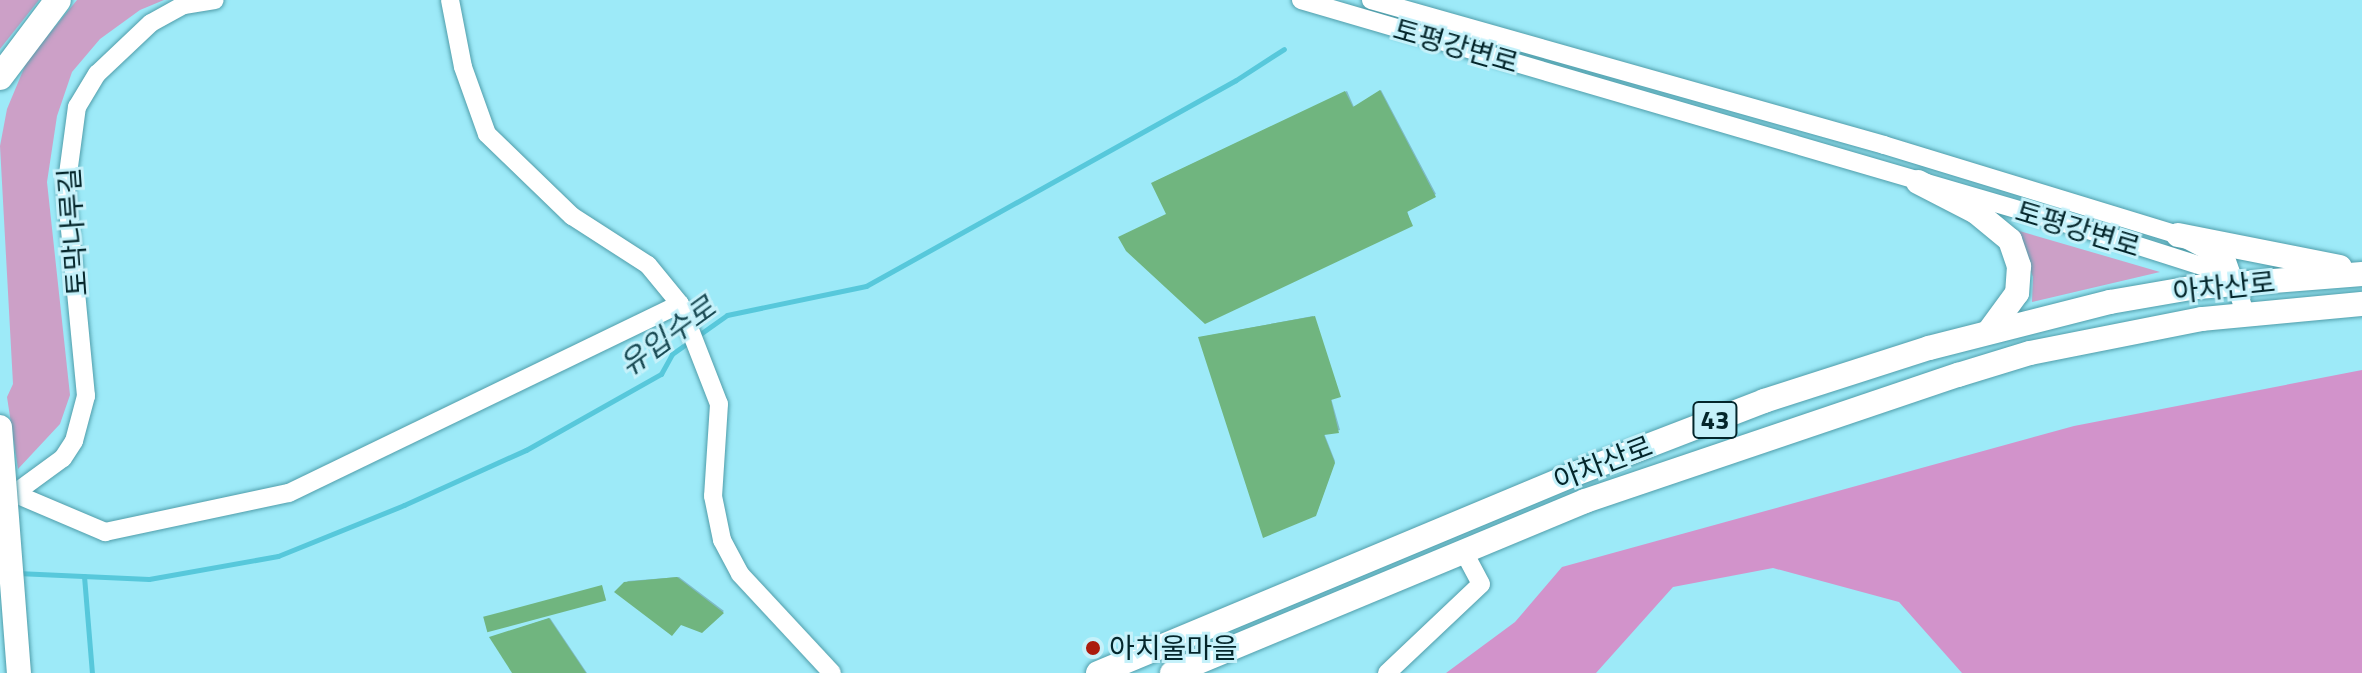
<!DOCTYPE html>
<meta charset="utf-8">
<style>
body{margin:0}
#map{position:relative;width:2362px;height:673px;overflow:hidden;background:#9deaf8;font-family:"Titillium Web","Noto Sans KR",sans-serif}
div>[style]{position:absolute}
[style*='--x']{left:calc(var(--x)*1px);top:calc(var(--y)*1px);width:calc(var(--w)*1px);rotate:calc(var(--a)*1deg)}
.green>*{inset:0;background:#cca0c7}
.forest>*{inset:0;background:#d293cb}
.shadow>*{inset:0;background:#0003}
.stream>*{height:5px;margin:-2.5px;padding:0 2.5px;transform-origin:2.5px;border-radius:2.5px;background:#57c8db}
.building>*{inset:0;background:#70b57f;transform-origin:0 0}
.roads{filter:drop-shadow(0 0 2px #509daa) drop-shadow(0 0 2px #509daa)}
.minor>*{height:18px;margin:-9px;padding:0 9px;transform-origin:9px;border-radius:9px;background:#fff}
.major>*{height:24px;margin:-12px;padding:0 12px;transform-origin:12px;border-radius:12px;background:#fff}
.highway>*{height:26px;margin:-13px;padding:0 13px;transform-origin:13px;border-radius:13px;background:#fff}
.bridges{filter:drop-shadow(0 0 2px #509daa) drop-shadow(0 0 2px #509daa)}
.major-bridge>*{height:24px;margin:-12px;padding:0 12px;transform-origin:12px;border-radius:12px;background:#fff}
.dots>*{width:22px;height:22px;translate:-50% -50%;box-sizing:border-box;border:4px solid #c5f1fa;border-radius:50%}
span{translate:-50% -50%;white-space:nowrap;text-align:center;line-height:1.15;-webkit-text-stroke:6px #c5f1fa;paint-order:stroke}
.shield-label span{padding:2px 6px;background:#c5f1fa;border:2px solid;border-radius:6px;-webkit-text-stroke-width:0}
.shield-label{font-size:26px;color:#04262b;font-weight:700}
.street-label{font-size:28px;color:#04262b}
.poi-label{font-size:28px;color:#04262b}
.left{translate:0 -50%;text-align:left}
.water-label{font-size:30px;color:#194a53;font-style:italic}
</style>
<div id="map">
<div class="green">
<div style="clip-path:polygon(0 0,39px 0,0 49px)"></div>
<div style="clip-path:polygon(77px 0,164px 0,140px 10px,100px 39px,72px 72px,57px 116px,47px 182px,70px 395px,60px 424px,18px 469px,7px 397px,13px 384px,0 146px,7px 109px,27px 61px)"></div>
<div style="clip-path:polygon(2016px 230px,2160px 272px,2032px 302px,2033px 277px)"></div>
</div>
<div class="forest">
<div style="clip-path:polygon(2362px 370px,2362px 673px,1962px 673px,1899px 602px,1773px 568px,1673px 587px,1596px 673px,1446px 673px,1515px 622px,1562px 567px,2074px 426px)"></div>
</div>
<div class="shadow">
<div style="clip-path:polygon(1381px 90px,1436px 194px,1407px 210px,1411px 225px,1169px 214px,1154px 182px,1347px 91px,1354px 107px)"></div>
<div style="clip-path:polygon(1313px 316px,1339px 395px,1331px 398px,1340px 430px,1324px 433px,1335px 461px,1317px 512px,1201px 337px)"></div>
<div style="clip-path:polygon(679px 577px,724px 611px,701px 630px,617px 592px,628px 581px)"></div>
<div style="clip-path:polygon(550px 618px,587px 673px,514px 673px,492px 637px)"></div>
</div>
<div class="stream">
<div style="--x:17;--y:573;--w:132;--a:2.6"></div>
<div style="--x:149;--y:579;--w:131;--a:-10.1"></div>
<div style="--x:278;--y:556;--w:136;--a:-22"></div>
<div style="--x:404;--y:505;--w:134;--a:-24.3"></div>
<div style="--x:526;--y:450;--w:155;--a:-29.4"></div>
<div style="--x:661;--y:374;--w:23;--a:-61"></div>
<div style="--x:672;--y:354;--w:67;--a:-35.3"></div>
<div style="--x:727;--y:315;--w:142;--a:-11.8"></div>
<div style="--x:866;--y:286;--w:423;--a:-29.1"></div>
<div style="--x:1236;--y:80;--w:57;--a:-32.9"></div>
<div style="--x:84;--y:576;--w:97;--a:85.3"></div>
</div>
<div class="building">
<div style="clip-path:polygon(1380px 90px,1436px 197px,1407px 212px,1413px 226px,1205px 324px,1126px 251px,1118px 237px,1166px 214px,1151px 183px,1345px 91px,1353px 107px)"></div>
<div style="clip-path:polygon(1315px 316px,1341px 397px,1331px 400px,1339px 433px,1324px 435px,1335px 463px,1316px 516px,1263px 538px,1198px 337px)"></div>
<div style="clip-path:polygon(677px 577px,724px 613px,702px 633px,681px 625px,672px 636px,614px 592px,624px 582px)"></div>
<div style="left:602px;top:585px;width:16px;height:123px;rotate:75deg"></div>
<div style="clip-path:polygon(549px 618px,586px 673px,512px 673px,489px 637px)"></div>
</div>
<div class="roads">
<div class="minor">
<div style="--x:450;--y:0;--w:68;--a:79"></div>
<div style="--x:463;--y:67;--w:71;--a:70.3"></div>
<div style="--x:487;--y:134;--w:118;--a:44"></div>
<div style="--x:572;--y:216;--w:90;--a:32.8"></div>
<div style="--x:648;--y:265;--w:50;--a:50.6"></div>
<div style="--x:680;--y:304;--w:107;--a:68.7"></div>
<div style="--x:719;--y:404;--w:92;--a:93.7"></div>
<div style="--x:713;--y:496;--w:45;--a:78.4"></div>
<div style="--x:722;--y:540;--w:38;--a:62"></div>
<div style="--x:740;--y:574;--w:135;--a:47.1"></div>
<div style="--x:1301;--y:0;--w:830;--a:16.3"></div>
<div style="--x:2098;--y:233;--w:125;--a:17.7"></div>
<div style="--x:2217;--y:271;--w:28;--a:35"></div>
<div style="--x:1371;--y:0;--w:533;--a:15.78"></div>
<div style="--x:1884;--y:145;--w:307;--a:17"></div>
<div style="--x:2178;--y:235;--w:55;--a:28"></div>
<div style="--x:2227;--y:261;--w:57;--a:70.6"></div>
<div style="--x:18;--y:495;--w:95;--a:23"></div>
<div style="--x:105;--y:532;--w:188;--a:-12"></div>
<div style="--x:289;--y:493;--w:434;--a:-25.8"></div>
<div style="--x:11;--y:496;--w:64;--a:-36.2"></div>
<div style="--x:63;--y:458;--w:20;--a:-57"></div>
<div style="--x:74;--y:441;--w:47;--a:-75.1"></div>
<div style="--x:86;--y:396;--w:208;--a:-95.5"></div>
<div style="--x:66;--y:189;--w:83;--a:-82.4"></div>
<div style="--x:77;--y:107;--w:39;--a:-59"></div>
<div style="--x:97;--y:74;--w:74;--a:-43.4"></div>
<div style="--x:151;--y:23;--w:38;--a:-29"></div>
<div style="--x:184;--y:5;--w:31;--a:-9"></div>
<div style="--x:1387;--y:673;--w:129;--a:-43.4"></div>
<div style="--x:1481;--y:584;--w:34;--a:-118"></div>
</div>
<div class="major">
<div style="--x:1918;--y:182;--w:65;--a:27.3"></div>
<div style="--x:1976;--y:212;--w:44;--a:39.5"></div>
<div style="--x:2010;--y:240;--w:28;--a:71"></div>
<div style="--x:2019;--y:266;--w:27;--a:94"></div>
<div style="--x:2017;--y:293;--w:46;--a:126.1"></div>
<div style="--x:2178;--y:235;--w:165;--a:11.2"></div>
<div style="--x:1098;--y:673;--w:517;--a:-22.65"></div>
<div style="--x:1575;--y:474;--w:203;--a:-21.1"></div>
<div style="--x:1764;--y:401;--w:173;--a:-17.8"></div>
<div style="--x:1929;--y:348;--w:187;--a:-14.3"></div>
<div style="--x:2110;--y:302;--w:88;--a:-9.8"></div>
<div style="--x:2197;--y:287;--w:166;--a:-4.5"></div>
<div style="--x:1172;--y:673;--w:447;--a:-22.6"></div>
<div style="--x:1585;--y:501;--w:394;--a:-18.7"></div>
<div style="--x:1958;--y:375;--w:75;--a:-17"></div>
<div style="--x:2030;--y:353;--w:175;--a:-11.2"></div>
<div style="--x:2202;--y:319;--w:161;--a:-5.4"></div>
</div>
<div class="highway">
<div style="--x:0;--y:77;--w:96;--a:-53"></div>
</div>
</div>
<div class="bridges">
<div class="major-bridge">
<div style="--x:0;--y:427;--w:247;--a:85.6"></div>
</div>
</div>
<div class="dots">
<div style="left:1093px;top:648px;background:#ab1b0d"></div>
</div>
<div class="shield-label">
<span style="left:1715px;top:420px">43</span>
</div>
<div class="street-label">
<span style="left:1456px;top:46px;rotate:16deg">토평강변로</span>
<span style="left:2078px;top:229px;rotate:17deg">토평강변로</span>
<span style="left:73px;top:232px;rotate:-94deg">토막나루길</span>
<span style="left:2224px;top:287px;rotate:-6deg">아차산로</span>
<span style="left:1603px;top:463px;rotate:-21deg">아차산로</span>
</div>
<div class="poi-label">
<span class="left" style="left:1109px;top:648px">아치울마을</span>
</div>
<div class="water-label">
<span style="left:667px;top:336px;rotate:-36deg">유입수로</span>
</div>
</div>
